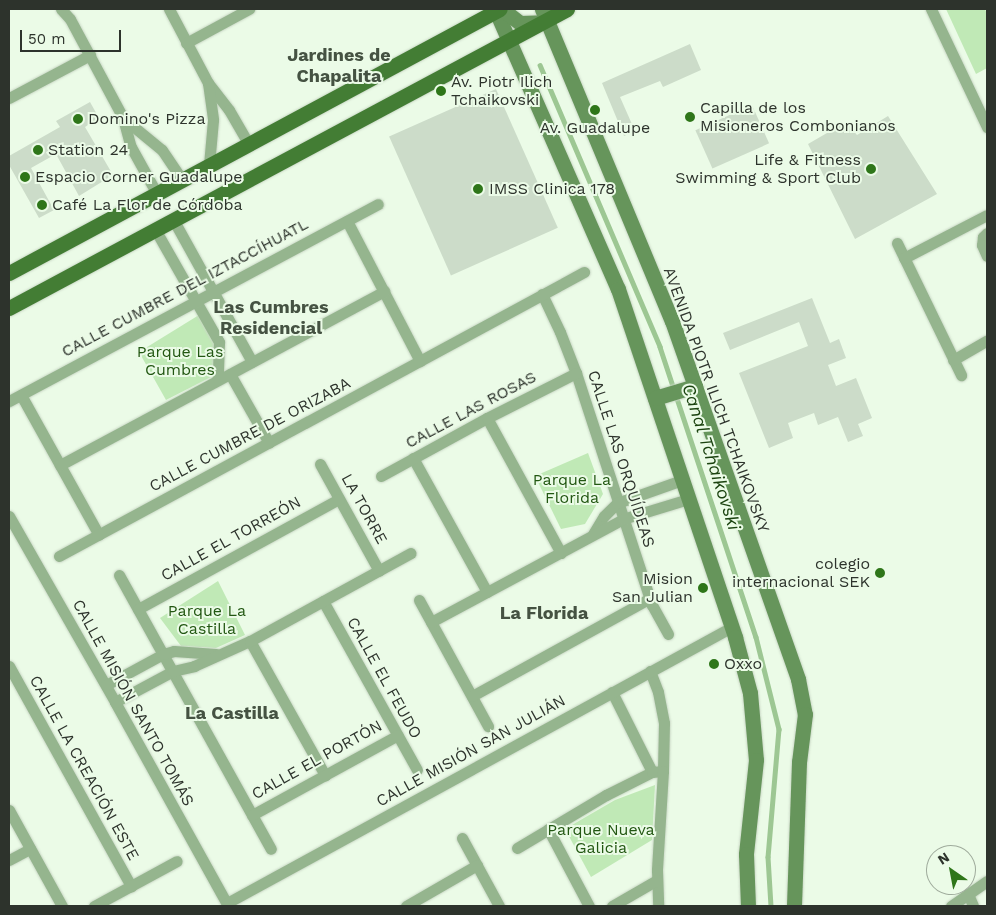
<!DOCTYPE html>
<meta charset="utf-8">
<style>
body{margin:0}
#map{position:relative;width:996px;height:915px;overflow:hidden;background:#ebfbe7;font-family:"Work Sans",sans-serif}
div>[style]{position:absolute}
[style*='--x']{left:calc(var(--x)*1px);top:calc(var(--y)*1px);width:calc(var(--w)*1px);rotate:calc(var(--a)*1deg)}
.green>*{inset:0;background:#c0e9b6}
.stream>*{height:4.5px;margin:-2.25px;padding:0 2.25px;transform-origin:2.25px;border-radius:2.25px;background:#9dc793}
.building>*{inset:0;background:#ccdcc9;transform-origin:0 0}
.roads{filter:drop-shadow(0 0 1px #c9d7c5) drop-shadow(0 0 1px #c9d7c5)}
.street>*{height:11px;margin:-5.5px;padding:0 5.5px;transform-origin:5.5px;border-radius:5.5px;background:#95b58e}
.secondary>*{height:15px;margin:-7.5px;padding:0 7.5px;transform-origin:7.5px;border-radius:7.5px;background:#66955b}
.primary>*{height:15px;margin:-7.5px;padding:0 7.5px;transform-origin:7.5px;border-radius:7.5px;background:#437d34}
.dots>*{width:14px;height:14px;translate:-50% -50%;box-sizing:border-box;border:2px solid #ebfbe7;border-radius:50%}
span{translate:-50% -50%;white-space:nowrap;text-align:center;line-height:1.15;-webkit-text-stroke:4px #ebfbe7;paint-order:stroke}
.poi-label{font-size:16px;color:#2d332c}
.left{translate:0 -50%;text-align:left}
.right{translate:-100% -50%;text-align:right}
.street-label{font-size:16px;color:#2d332c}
.park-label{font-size:16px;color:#225712}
.neighbourhood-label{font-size:18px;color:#455242;font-weight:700}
.water-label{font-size:18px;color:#1b4310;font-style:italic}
.frame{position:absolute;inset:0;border:10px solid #2d332c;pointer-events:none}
.north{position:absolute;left:926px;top:845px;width:50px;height:50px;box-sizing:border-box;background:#ebfbe7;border:1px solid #9fab9c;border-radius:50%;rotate:327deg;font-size:14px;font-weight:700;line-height:20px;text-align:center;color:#2d332c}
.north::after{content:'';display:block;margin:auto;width:18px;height:22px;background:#2e7619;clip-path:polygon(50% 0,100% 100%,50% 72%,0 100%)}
.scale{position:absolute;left:20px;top:30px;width:101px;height:22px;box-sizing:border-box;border:2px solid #2d332c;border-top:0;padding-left:6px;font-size:15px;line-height:18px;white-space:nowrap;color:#2d332c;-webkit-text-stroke:4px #ebfbe7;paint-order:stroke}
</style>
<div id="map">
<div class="green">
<div style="clip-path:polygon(946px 9px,985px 9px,987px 14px,987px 68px,976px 74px)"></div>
<div style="clip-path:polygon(199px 315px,216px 343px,213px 376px,166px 400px,139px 352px)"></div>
<div style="clip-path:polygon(588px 453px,603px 494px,585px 524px,561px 529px,535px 476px)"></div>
<div style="clip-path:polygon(218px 581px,245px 635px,216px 648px,181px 646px,160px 618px)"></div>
<div style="clip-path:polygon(655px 785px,652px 840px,591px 877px,565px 829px,615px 800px)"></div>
</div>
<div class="stream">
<div style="--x:540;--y:65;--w:306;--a:66.9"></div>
<div style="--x:660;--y:347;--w:305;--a:71.7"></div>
<div style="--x:756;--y:637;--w:95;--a:76"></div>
<div style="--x:779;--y:729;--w:128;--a:94.9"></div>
<div style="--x:768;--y:857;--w:49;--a:86.5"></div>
</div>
<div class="building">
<div style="clip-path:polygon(690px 44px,701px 70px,663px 87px,660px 81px,620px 97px,635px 131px,624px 136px,602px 83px)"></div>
<div style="left:496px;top:89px;width:152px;height:117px;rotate:66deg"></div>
<div style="clip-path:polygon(90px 102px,99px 118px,85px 127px,113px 175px,79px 196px,56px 154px,31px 168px,54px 210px,39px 218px,9px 165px,9px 156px,60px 127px,56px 121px)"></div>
<div style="left:752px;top:105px;width:42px;height:62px;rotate:66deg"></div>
<div style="clip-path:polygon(888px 116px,937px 194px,855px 239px,808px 144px,846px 122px,857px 135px)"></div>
<div style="clip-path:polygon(812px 298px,830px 343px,839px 339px,846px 358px,828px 365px,836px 386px,856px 378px,872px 418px,858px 424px,863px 436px,848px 442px,838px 417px,818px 425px,814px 413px,788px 423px,793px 438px,769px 448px,739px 373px,808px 346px,799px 322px,730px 350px,723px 333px)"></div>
</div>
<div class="roads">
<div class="street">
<div style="--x:61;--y:9;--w:13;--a:48"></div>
<div style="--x:70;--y:19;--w:112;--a:61.8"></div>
<div style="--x:123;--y:118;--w:30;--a:75"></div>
<div style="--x:131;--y:147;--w:54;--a:61"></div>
<div style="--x:169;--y:9;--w:84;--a:62.2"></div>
<div style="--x:208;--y:83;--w:34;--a:52"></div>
<div style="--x:229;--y:110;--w:39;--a:60"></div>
<div style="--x:931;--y:9;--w:131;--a:64.6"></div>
<div style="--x:186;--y:43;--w:72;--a:-28.4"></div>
<div style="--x:208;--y:83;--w:37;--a:82"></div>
<div style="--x:213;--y:120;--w:45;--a:95.1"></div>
<div style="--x:9;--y:98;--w:92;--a:-28"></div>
<div style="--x:123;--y:118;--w:50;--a:39.4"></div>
<div style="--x:162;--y:150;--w:36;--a:56"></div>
<div style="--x:174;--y:221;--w:161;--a:61"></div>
<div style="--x:347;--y:221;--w:158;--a:62.5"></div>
<div style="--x:156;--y:231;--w:128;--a:60.4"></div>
<div style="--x:219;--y:342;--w:38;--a:92"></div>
<div style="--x:987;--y:233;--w:6;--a:135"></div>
<div style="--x:983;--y:237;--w:8;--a:97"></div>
<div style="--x:982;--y:245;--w:12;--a:66"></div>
<div style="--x:897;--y:243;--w:147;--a:64.1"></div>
<div style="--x:904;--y:258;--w:93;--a:-27.4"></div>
<div style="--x:542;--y:294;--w:42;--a:64.7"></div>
<div style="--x:560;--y:332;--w:44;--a:68.7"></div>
<div style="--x:576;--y:373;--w:244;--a:71.9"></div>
<div style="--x:652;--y:605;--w:33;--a:61"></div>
<div style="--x:953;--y:360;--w:39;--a:-30"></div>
<div style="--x:230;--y:374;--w:79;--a:60.5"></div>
<div style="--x:21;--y:395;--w:160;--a:60.9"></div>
<div style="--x:9;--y:401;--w:418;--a:-28.1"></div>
<div style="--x:487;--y:418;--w:154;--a:61.3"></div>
<div style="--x:413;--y:458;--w:153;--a:61.1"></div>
<div style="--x:320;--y:464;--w:122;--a:61.1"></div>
<div style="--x:60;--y:465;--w:368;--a:-28.2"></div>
<div style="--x:381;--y:476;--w:121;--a:-28.7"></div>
<div style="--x:487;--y:418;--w:100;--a:-26.8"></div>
<div style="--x:9;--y:516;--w:214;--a:60.3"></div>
<div style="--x:115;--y:702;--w:233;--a:61"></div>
<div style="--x:593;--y:534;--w:21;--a:-59"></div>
<div style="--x:604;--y:516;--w:18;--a:-45"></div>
<div style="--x:617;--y:503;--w:69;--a:-19.5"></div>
<div style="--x:59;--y:556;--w:597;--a:-28.41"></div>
<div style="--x:119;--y:575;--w:313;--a:61"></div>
<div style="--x:419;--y:600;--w:144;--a:61.3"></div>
<div style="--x:323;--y:601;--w:193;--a:60.9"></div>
<div style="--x:138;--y:609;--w:229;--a:-28.7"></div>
<div style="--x:431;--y:622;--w:218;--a:-28.2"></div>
<div style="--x:623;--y:519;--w:68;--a:-17.1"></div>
<div style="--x:250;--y:641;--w:154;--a:60.8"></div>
<div style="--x:9;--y:666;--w:252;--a:61"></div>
<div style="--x:650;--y:671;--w:22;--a:69"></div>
<div style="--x:658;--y:692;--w:32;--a:79"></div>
<div style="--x:664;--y:723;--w:48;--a:91.2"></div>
<div style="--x:106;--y:685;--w:65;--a:-28.5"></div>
<div style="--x:163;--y:654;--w:11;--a:-15"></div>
<div style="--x:174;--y:651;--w:42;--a:4.1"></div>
<div style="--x:612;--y:692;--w:89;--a:63.4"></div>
<div style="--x:472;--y:696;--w:203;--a:-28.8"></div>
<div style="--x:115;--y:702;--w:66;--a:-28.1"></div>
<div style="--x:173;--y:671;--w:22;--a:-13"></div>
<div style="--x:194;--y:666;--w:61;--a:-24.1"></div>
<div style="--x:250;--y:641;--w:183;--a:-28.7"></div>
<div style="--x:9;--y:810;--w:110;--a:61.1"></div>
<div style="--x:252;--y:815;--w:166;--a:-28.7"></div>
<div style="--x:548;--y:829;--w:87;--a:62"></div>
<div style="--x:462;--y:838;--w:77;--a:61.4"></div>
<div style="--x:517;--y:848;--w:104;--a:-30.8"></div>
<div style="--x:606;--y:795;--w:51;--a:-26.6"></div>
<div style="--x:652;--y:772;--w:11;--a:-5"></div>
<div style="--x:663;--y:771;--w:99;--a:93.5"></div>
<div style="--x:657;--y:870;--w:36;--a:88"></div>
<div style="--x:9;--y:860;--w:24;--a:-28"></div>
<div style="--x:968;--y:894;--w:13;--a:67"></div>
<div style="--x:227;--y:903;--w:576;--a:-28.66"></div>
<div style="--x:94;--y:906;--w:94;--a:-28.5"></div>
<div style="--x:406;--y:906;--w:82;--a:-30"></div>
<div style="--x:612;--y:906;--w:52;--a:-30"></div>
<div style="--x:951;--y:906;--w:44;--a:-34.8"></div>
</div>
<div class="secondary">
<div style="--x:495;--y:9;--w:306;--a:66.3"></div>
<div style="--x:618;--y:289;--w:367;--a:71.4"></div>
<div style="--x:735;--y:637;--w:58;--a:75"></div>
<div style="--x:750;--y:693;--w:67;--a:84.9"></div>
<div style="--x:756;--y:760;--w:95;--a:96.1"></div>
<div style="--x:746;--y:854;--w:52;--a:87.8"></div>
<div style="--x:502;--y:9;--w:23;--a:38"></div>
<div style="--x:520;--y:23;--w:23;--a:-2"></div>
<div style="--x:542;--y:9;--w:338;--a:67.4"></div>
<div style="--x:672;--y:321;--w:380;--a:70.6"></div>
<div style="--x:798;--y:679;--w:36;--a:79"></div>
<div style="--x:805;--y:714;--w:48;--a:97.1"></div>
<div style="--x:799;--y:762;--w:144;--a:92"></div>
<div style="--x:655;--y:398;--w:42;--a:-16.7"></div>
</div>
<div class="primary">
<div style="--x:9;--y:273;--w:557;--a:-28.27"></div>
<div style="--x:9;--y:308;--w:633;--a:-28.18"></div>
</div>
</div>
<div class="dots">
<div style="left:441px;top:91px;background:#2e7619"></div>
<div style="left:595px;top:110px;background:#2e7619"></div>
<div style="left:690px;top:117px;background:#2e7619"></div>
<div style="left:78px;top:119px;background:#2e7619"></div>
<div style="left:38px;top:150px;background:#2e7619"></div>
<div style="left:871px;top:169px;background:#2e7619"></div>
<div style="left:25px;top:177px;background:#2e7619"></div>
<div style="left:478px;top:189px;background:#2e7619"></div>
<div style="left:42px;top:205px;background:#2e7619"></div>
<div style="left:880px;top:573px;background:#2e7619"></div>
<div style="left:703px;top:588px;background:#2e7619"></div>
<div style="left:714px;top:664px;background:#2e7619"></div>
</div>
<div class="poi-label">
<span class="left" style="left:451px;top:91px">Av. Piotr Ilich<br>Tchaikovski</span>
<span class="left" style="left:700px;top:117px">Capilla de los<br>Misioneros Combonianos</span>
<span class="left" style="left:88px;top:119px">Domino's Pizza</span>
<span style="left:595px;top:128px">Av. Guadalupe</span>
<span class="left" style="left:48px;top:150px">Station 24</span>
<span class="right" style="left:861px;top:169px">Life &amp; Fitness<br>Swimming &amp; Sport Club</span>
<span class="left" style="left:35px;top:177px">Espacio Corner Guadalupe</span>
<span class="left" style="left:489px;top:189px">IMSS Clinica 178</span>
<span class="left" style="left:52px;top:205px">Café La Flor de Córdoba</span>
<span class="right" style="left:870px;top:573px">colegio<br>internacional SEK</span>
<span class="right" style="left:693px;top:588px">Mision<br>San Julian</span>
<span class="left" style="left:724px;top:664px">Oxxo</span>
</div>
<div class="street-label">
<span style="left:185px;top:288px;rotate:-28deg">CALLE CUMBRE DEL IZTACCÍHUATL</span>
<span style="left:716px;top:400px;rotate:70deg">AVENIDA PIOTR ILICH TCHAIKOVSKY</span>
<span style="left:471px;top:410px;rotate:-28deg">CALLE LAS ROSAS</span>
<span style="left:250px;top:435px;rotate:-28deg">CALLE CUMBRE DE ORIZABA</span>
<span style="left:621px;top:459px;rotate:72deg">CALLE LAS ORQUÍDEAS</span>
<span style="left:364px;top:509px;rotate:61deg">LA TORRE</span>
<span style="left:231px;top:539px;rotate:-29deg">CALLE EL TORREÓN</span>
<span style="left:384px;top:678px;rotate:61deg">CALLE EL FEUDO</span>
<span style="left:133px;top:703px;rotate:61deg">CALLE MISIÓN SANTO TOMÁS</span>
<span style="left:471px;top:751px;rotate:-29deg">CALLE MISIÓN SAN JULIÁN</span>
<span style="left:317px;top:760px;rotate:-29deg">CALLE EL PORTÓN</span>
<span style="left:84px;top:768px;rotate:61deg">CALLE LA CREACIÓN ESTE</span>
</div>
<div class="park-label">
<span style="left:180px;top:361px">Parque Las<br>Cumbres</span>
<span style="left:572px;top:489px">Parque La<br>Florida</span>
<span style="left:207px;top:620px">Parque La<br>Castilla</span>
<span style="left:601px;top:839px">Parque Nueva<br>Galicia</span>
</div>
<div class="neighbourhood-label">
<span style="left:339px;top:66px">Jardines de<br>Chapalita</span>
<span style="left:271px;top:318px">Las Cumbres<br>Residencial</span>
<span style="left:544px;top:613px">La Florida</span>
<span style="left:232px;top:713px">La Castilla</span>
</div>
<div class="water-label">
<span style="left:711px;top:457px;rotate:72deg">Canal Tchaikovski</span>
</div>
<div class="frame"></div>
<div class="north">N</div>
<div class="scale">50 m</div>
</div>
